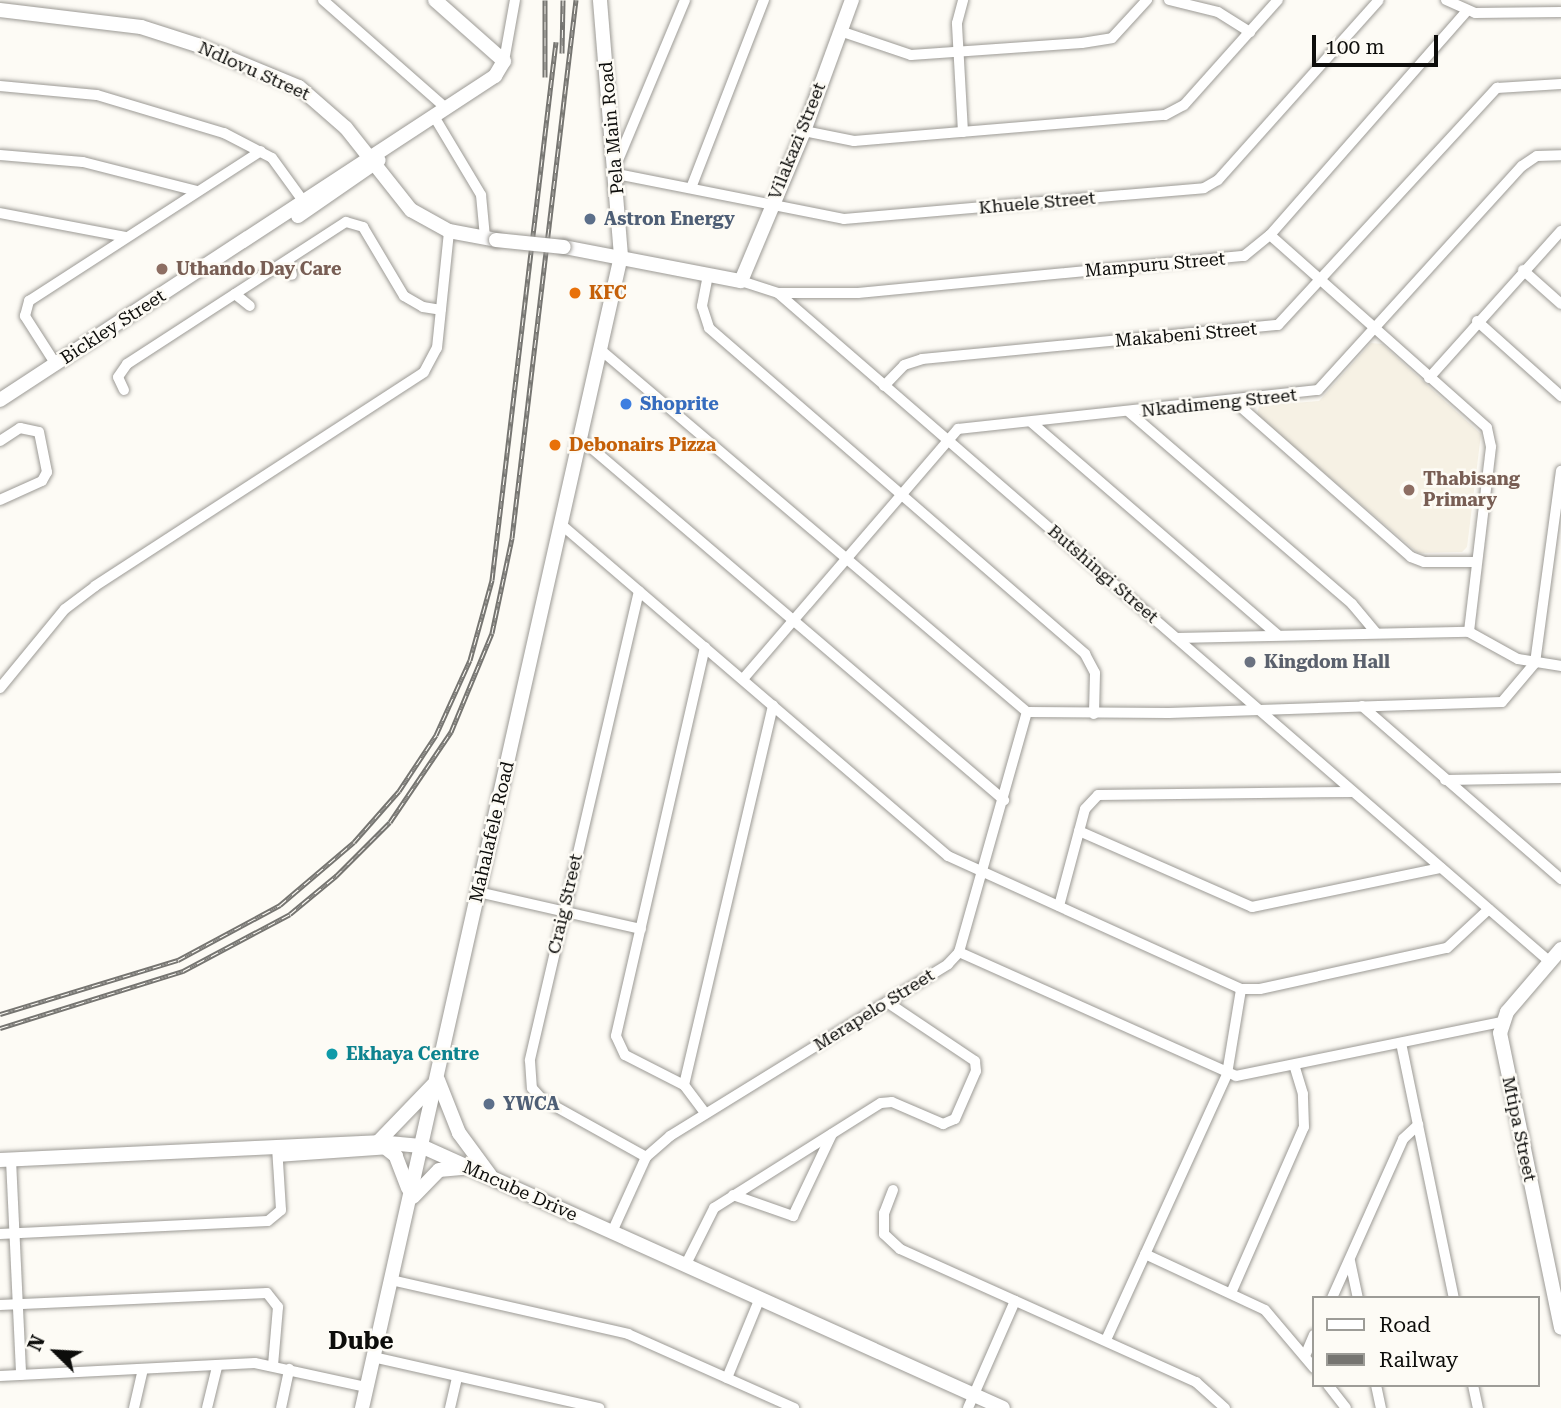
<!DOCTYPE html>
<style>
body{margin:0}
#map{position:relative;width:1561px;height:1408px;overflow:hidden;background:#fdfbf5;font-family:"Roboto Serif",serif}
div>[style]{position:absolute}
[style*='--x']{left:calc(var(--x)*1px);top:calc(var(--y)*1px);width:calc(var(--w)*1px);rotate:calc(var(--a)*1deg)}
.built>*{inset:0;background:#f6f1e4}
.roads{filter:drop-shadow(0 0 2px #9c9a95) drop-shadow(0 0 2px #9c9a95)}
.street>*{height:10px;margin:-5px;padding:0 5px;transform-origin:5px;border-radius:5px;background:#fff}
.secondary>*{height:14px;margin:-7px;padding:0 7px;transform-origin:7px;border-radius:7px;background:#fff}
.rail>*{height:5px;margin-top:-2.5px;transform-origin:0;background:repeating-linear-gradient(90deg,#fdfbf5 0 8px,#767571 0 16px);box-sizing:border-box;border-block:2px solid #767571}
.bridges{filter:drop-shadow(0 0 2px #9c9a95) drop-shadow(0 0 2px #9c9a95)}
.secondary-bridge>*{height:14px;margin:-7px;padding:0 7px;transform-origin:7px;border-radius:7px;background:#fff}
.dots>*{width:19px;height:19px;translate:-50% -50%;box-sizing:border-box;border:4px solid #fdfbf5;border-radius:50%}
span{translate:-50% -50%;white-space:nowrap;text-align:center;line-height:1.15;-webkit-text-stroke:5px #fdfbf5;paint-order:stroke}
.street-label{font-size:18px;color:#0d0d0b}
.service-label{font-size:18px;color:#4e5e75;font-weight:700}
.left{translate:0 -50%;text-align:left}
.education-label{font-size:18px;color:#785e54;font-weight:700}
.food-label{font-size:18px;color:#c56008;font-weight:700}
.shop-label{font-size:18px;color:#366cbe;font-weight:700}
.worship-label{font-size:18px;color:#5b616d;font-weight:700}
.culture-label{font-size:18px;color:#0d838f;font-weight:700}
.district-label{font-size:24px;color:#0d0d0b;font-weight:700}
.legend{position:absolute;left:1312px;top:1296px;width:228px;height:91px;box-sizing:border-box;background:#fdfbf5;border:2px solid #9d9c97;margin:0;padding:9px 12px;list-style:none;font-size:21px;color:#0d0d0b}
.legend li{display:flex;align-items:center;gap:14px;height:35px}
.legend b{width:35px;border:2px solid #9d9c97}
.north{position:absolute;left:21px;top:1317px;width:70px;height:70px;-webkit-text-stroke:5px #fdfbf5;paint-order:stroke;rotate:294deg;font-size:19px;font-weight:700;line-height:28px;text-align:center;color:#0d0d0b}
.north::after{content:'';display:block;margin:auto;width:24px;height:32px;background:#0d0d0b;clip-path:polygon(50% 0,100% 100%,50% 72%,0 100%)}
.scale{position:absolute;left:1312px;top:35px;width:126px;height:32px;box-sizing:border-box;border:4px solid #0d0d0b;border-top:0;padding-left:9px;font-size:21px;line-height:24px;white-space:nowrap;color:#0d0d0b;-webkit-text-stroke:5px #fdfbf5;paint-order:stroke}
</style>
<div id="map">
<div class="built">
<div style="clip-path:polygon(1371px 343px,1382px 344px,1481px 434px,1467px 547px,1462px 552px,1418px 553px,1257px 415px,1259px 406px,1319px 401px)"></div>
</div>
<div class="roads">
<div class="street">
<div style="--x:323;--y:0;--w:165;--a:41.3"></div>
<div style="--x:1169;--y:0;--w:50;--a:13.8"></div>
<div style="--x:1218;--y:12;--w:38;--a:32"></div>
<div style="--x:1446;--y:0;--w:32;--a:24"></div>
<div style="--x:1475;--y:13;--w:86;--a:-0.7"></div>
<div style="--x:840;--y:31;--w:75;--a:18.7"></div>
<div style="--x:911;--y:55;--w:171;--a:-4"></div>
<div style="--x:1082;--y:43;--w:30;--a:-9"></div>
<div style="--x:1112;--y:38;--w:52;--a:-47.4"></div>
<div style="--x:504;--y:61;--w:62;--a:-79.8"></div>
<div style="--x:0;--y:86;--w:97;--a:5.3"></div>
<div style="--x:97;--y:95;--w:133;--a:16.7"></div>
<div style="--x:224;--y:133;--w:54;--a:27.5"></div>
<div style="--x:272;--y:158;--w:54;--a:54"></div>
<div style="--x:435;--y:118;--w:90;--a:59.1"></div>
<div style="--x:481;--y:195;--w:42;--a:84.6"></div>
<div style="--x:804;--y:131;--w:51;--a:11.3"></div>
<div style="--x:854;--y:141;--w:312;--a:-4.8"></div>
<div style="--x:1165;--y:115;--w:21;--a:-28"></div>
<div style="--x:1184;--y:105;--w:141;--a:-48.2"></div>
<div style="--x:963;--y:132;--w:109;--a:-93.2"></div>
<div style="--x:957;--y:23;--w:24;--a:-75"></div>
<div style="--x:0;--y:155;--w:83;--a:4.8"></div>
<div style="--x:83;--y:162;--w:118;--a:14.3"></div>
<div style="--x:616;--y:165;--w:179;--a:-67.3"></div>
<div style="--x:617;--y:174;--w:231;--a:11.2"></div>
<div style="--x:844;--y:219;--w:361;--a:-4.9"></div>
<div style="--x:1204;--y:188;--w:16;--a:-30"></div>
<div style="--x:1218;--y:180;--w:241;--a:-48.2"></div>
<div style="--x:691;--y:188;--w:202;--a:-68.8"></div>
<div style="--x:0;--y:213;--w:128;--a:10.8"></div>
<div style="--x:1270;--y:235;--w:290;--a:41.6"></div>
<div style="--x:1487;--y:428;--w:19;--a:78"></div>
<div style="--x:1491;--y:447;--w:186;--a:96.8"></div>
<div style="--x:289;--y:261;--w:14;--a:78"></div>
<div style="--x:1523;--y:270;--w:51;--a:41.8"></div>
<div style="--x:708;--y:275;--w:32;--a:101"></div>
<div style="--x:702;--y:306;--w:23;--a:72"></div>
<div style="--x:709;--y:328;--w:498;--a:40.9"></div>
<div style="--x:1085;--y:654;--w:21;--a:62"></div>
<div style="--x:1095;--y:673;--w:41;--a:91.4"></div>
<div style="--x:741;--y:281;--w:39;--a:18"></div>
<div style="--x:778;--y:293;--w:1022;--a:40.91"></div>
<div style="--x:778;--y:293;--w:80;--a:0"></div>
<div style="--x:858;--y:293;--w:388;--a:-5.5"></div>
<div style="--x:1244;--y:256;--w:33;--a:-39"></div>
<div style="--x:1270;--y:235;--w:298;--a:-48.7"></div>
<div style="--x:235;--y:294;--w:19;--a:39"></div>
<div style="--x:1477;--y:321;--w:113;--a:41.8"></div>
<div style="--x:602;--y:351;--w:558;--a:40.34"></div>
<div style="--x:55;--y:363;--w:56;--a:-122.6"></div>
<div style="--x:25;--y:316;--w:16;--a:-75"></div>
<div style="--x:29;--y:301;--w:276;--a:-32.9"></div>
<div style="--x:1429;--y:378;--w:198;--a:-48.1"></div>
<div style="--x:884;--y:386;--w:29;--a:-46"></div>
<div style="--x:904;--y:365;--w:19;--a:-18"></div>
<div style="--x:922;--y:359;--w:358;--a:-5.5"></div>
<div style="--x:1278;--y:325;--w:323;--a:-47.3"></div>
<div style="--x:1497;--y:88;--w:64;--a:-3.6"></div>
<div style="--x:124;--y:390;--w:14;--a:-115"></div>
<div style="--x:118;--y:377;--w:16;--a:-55"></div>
<div style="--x:127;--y:364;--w:261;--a:-33"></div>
<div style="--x:346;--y:222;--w:18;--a:16"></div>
<div style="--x:363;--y:227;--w:80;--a:59.3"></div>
<div style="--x:404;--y:296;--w:22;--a:30"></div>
<div style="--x:423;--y:307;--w:18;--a:9"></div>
<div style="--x:1234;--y:401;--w:236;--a:41.4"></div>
<div style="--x:1411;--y:557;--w:14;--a:21"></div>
<div style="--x:1424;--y:562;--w:52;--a:0"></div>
<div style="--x:1129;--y:412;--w:294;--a:40.7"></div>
<div style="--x:1352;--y:604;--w:38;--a:50"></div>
<div style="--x:1031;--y:422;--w:325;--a:40.8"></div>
<div style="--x:582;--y:440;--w:555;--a:40.47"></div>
<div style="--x:0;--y:441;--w:24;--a:-33"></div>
<div style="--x:20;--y:428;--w:19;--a:12"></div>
<div style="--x:39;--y:432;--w:41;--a:78.7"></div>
<div style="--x:47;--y:472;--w:10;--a:119"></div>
<div style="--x:42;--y:481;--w:46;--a:155.7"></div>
<div style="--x:563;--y:526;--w:507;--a:40.6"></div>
<div style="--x:948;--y:856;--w:322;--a:24.4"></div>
<div style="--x:1241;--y:989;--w:19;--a:0"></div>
<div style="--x:1260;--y:989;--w:191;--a:-12.4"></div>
<div style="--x:1447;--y:948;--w:57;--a:-42.9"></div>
<div style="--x:639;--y:591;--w:482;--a:103.1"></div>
<div style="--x:530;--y:1061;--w:27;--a:86"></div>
<div style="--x:532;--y:1088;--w:15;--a:48"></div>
<div style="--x:542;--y:1099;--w:119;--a:29.1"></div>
<div style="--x:1176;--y:638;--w:293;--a:-1.2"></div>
<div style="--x:1469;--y:632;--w:56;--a:28.9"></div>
<div style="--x:1518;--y:659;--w:44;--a:9.2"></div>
<div style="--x:705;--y:647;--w:399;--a:102.9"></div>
<div style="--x:616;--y:1036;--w:21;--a:65"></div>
<div style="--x:625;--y:1055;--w:66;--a:27"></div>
<div style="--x:684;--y:1085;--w:35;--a:53"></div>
<div style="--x:743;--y:679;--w:330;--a:-49.3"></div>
<div style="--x:958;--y:429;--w:362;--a:-6.2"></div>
<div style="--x:1318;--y:390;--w:303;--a:-47.7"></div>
<div style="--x:1522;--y:166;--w:18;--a:-34"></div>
<div style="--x:1537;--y:156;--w:24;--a:-2"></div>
<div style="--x:0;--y:688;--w:102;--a:-50.6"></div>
<div style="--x:65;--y:609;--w:38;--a:-37"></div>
<div style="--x:95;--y:586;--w:392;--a:-33"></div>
<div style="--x:424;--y:372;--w:27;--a:-62"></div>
<div style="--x:437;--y:348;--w:118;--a:-84.1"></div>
<div style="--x:1362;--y:706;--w:264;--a:41"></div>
<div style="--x:1027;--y:712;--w:142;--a:0.4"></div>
<div style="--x:1169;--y:713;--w:333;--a:-1.9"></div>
<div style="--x:1502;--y:702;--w:51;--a:-49.8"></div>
<div style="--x:1535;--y:663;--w:194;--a:-82.3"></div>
<div style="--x:1445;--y:780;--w:116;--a:-1"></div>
<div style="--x:1079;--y:831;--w:189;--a:23.7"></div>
<div style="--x:1252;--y:907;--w:193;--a:-11.7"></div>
<div style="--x:478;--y:892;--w:167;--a:12.8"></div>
<div style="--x:1059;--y:906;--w:100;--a:-75"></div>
<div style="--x:1085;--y:809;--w:19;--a:-47"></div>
<div style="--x:1098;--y:795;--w:255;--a:-0.7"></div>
<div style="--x:959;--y:952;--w:303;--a:24.1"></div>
<div style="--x:1236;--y:1076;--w:270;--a:-11.5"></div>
<div style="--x:1401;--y:1043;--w:260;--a:78.3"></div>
<div style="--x:684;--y:1085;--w:390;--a:-76.8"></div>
<div style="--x:278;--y:1157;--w:111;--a:-4.1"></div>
<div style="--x:11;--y:1160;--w:215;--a:87.3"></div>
<div style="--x:893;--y:1190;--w:25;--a:111"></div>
<div style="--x:884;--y:1213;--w:21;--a:90"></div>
<div style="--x:884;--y:1234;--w:22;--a:43"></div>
<div style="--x:900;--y:1249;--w:325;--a:24.2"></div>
<div style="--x:1196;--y:1382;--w:39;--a:42"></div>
<div style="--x:733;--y:1195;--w:64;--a:19.3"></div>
<div style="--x:793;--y:1216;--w:91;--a:-64.6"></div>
<div style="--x:612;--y:1232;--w:82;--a:-65.6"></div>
<div style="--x:646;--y:1157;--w:32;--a:-41"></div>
<div style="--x:670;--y:1136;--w:327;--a:-31.7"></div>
<div style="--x:948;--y:964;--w:16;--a:-47"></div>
<div style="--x:959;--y:952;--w:249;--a:-74.2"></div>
<div style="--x:0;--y:1234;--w:268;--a:-2.8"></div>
<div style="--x:268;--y:1221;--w:17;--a:-40"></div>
<div style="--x:281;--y:1210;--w:64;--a:-93.6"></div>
<div style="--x:1145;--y:1254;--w:132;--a:25"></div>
<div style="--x:1265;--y:1310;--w:76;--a:49.8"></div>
<div style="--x:1350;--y:1261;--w:38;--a:78"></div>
<div style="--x:686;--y:1264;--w:63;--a:-63.4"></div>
<div style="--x:714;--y:1208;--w:197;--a:-32.2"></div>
<div style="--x:881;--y:1103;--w:11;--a:-5"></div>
<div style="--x:892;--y:1102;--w:56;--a:23.3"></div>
<div style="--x:943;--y:1124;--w:13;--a:-23"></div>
<div style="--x:955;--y:1119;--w:52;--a:-66.4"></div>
<div style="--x:976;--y:1071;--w:10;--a:-96"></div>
<div style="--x:975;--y:1061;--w:106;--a:-146.2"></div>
<div style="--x:391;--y:1280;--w:243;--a:12.8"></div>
<div style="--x:628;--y:1334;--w:182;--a:24"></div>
<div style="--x:1231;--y:1293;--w:181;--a:-66.3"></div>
<div style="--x:1304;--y:1127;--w:33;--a:-92"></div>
<div style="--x:1303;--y:1094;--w:30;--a:-107"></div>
<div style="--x:1332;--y:1298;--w:174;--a:-65.9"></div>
<div style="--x:1403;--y:1139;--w:21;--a:-43"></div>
<div style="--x:0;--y:1305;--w:267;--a:-2.6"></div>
<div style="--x:267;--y:1293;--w:18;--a:52"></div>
<div style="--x:278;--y:1307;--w:58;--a:94.9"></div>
<div style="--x:1106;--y:1340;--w:292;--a:-65.5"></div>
<div style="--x:1227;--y:1074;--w:86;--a:-80.6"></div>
<div style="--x:1305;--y:1356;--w:23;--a:-67"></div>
<div style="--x:373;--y:1357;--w:232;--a:12.7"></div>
<div style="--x:0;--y:1376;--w:255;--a:-2.9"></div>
<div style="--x:255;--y:1363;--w:114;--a:12.2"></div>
<div style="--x:727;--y:1378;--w:87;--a:-67.6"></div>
<div style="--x:1328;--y:1385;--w:29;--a:52"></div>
<div style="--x:1376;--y:1385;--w:24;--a:78"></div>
<div style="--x:1473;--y:1385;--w:24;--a:78"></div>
<div style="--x:134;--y:1408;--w:39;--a:-77"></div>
<div style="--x:207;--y:1408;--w:42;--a:-76.3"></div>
<div style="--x:281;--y:1408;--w:40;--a:-78"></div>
<div style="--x:450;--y:1408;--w:32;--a:-77"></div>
<div style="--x:968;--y:1408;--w:117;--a:-66.3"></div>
</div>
<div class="secondary">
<div style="--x:0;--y:10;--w:142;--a:6.9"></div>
<div style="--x:141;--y:27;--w:59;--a:17.8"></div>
<div style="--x:197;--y:45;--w:110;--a:22.4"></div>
<div style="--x:299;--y:87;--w:62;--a:41.1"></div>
<div style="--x:346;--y:128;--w:105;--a:51.6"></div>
<div style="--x:411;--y:210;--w:43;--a:28.9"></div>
<div style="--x:449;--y:231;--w:48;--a:10.8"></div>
<div style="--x:298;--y:216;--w:98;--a:-34.7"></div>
<div style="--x:564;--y:247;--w:180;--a:10.9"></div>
<div style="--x:741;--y:281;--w:163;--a:-67.2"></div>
<div style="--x:804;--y:131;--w:140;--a:-69.9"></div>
<div style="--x:0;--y:400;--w:592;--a:-33.21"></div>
<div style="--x:495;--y:76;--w:17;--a:-59"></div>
<div style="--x:504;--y:61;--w:92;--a:-138.5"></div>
<div style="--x:1561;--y:949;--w:83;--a:130.6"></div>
<div style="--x:1507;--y:1012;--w:22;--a:108"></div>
<div style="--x:1500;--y:1033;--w:301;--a:78.3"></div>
<div style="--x:438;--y:1080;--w:57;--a:68.4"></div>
<div style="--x:459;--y:1133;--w:52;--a:53.6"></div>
<div style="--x:0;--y:1160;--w:378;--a:-2.7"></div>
<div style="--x:378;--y:1142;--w:43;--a:5.3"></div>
<div style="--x:421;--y:1146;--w:638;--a:24.24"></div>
<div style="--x:408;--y:1188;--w:34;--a:-111"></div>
<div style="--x:396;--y:1156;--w:23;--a:-142"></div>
<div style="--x:378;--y:1142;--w:79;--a:-46"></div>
<div style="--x:413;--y:1197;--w:37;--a:-46"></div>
<div style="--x:439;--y:1170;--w:25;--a:-5"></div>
<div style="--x:362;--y:1408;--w:1181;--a:-77.33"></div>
<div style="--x:621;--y:256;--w:257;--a:-94.7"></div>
</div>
</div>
<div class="rail">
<div style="--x:562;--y:53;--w:53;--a:-88.9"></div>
<div style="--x:545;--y:77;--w:77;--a:-90"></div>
<div style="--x:0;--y:1014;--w:186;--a:-16.9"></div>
<div style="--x:178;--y:960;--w:116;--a:-28.3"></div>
<div style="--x:280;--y:905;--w:97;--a:-40.4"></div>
<div style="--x:354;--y:842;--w:68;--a:-48.6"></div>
<div style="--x:399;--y:791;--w:67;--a:-56.5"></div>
<div style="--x:436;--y:735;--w:82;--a:-65.6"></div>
<div style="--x:470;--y:660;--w:83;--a:-74.6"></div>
<div style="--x:492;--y:580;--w:542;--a:-83.22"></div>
<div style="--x:0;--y:1028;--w:192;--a:-17.3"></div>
<div style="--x:183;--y:971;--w:121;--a:-28"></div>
<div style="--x:290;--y:914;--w:60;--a:-39.6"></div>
<div style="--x:336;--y:876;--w:76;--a:-45"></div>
<div style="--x:390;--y:822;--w:109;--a:-55.9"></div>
<div style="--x:451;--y:732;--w:107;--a:-67.5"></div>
<div style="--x:492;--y:633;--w:97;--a:-78.1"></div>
<div style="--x:512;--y:538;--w:542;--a:-83.22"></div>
</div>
<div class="bridges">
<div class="secondary-bridge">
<div style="--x:496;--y:240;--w:68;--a:5.9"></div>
</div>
</div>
<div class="dots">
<div style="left:590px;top:219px;background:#5c6f8a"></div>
<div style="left:162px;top:269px;background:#8d6e63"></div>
<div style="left:575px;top:293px;background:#e8710a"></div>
<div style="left:626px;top:404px;background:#3f7fe0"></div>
<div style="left:555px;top:445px;background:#e8710a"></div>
<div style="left:1409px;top:490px;background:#8d6e63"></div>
<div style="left:1250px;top:662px;background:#6b7280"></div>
<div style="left:332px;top:1054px;background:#0f9aa8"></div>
<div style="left:489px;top:1104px;background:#5c6f8a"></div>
</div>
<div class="street-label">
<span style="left:254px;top:71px;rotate:24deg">Ndlovu Street</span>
<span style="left:612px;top:128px;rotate:-95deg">Pela Main Road</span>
<span style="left:797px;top:141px;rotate:-68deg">Vilakazi Street</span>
<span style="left:1037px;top:203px;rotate:-5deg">Khuele Street</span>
<span style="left:1155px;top:265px;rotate:-5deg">Mampuru Street</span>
<span style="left:113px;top:327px;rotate:-33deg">Bickley Street</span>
<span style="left:1186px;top:335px;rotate:-5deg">Makabeni Street</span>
<span style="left:1219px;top:403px;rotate:-6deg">Nkadimeng Street</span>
<span style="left:1103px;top:574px;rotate:41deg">Butshingi Street</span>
<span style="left:492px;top:832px;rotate:-77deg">Mahalafele Road</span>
<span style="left:565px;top:904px;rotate:-77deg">Craig Street</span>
<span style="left:874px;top:1010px;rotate:-32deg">Merapelo Street</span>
<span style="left:1519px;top:1129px;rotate:78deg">Mtipa Street</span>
<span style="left:520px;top:1191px;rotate:24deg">Mncube Drive</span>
</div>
<div class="service-label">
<span class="left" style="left:604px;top:219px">Astron Energy</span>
<span class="left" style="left:503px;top:1104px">YWCA</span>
</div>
<div class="education-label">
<span class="left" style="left:176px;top:269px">Uthando Day Care</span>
<span class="left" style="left:1423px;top:490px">Thabisang<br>Primary</span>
</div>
<div class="food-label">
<span class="left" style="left:589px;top:293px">KFC</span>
<span class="left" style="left:569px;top:445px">Debonairs Pizza</span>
</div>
<div class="shop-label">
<span class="left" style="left:640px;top:404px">Shoprite</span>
</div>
<div class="worship-label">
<span class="left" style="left:1264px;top:662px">Kingdom Hall</span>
</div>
<div class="culture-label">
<span class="left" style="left:346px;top:1054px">Ekhaya Centre</span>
</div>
<div class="district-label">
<span style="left:361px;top:1342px">Dube</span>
</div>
<ul class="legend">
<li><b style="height:9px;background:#fff"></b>Road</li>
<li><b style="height:9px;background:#767571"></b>Railway</li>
</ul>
<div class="north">N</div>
<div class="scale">100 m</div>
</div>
